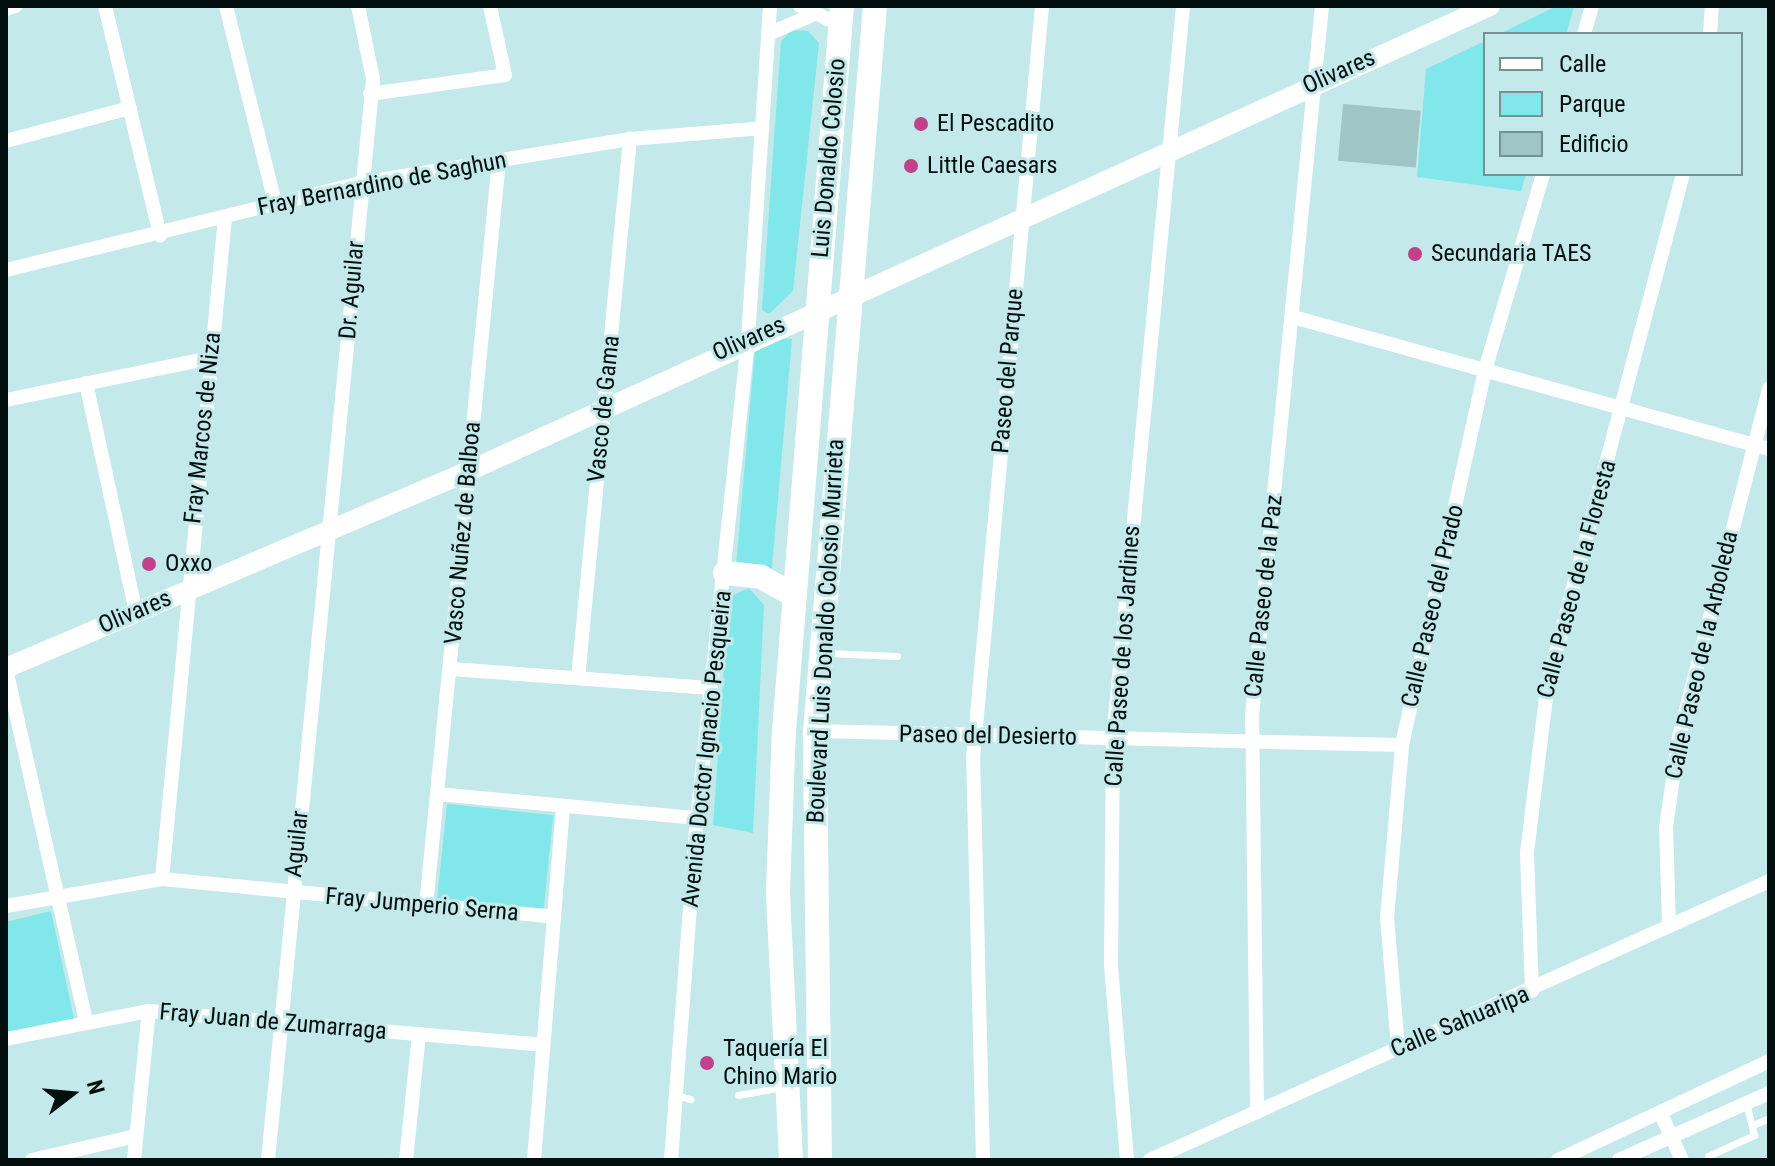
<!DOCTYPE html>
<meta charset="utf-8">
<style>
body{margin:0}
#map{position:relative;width:1775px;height:1166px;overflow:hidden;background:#c3e9ea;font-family:"Roboto Condensed",sans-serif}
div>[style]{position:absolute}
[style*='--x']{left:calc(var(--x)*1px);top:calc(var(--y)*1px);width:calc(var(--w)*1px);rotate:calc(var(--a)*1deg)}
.green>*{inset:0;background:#82e7ea;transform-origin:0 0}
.building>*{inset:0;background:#a0c5c6;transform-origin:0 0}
.lane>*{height:7px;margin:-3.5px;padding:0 3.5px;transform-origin:3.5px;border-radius:3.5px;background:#fff}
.street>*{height:14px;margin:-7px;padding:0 7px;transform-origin:7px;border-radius:7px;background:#fff}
.secondary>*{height:20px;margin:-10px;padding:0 10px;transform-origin:10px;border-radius:10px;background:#fff}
.primary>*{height:24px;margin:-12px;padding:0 12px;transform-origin:12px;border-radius:12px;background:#fff}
.dots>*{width:22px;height:22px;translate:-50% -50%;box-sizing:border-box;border:4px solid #c3e9ea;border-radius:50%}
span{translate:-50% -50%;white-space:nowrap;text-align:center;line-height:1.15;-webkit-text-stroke:6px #c3e9ea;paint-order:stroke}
.street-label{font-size:24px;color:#030f0f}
.poi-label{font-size:24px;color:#030f0f}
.left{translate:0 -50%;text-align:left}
.frame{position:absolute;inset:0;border:8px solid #030f0f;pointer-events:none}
.legend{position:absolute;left:1483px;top:32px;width:260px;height:144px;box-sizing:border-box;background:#c3e9ea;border:2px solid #769292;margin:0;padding:10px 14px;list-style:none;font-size:24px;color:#030f0f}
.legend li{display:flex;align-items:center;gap:16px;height:40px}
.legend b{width:40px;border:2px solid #769292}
.north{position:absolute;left:32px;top:1054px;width:80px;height:80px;-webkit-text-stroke:6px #c3e9ea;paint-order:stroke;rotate:74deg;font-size:22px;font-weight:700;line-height:32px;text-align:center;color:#030f0f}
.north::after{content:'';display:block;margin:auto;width:28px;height:36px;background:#030f0f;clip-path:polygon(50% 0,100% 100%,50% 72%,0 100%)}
</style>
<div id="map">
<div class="green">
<div style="clip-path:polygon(1557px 6px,1574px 6px,1566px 34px,1499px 34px)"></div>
<div style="clip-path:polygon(792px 30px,808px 31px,819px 43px,793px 291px,769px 314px,762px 310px,781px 41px)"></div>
<div style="clip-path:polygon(1485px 41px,1485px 174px,1526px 174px,1521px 191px,1417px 177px,1426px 69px)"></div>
<div style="left:792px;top:339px;width:233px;height:36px;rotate:95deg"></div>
<div style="clip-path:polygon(749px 588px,764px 605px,753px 833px,713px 825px,729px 597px)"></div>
<div style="left:447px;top:804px;width:107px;height:95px;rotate:6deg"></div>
<div style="clip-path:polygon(51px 911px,74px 1019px,6px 1034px,6px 922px)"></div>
</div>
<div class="building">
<div style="left:1343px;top:104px;width:78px;height:57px;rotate:5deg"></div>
</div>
<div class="lane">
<div style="--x:827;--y:653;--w:70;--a:2.5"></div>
<div style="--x:676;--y:1095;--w:15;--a:16"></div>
<div style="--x:738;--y:1095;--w:46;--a:-10.1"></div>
<div style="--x:1755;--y:1124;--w:15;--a:-23"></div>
<div style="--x:1708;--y:1156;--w:51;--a:-24.5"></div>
<div style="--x:1754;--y:1135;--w:33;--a:-104"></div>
</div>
<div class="street">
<div style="--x:105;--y:6;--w:236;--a:76.5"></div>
<div style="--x:226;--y:6;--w:203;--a:76"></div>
<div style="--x:800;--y:6;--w:44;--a:25.4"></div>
<div style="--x:6;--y:9;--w:10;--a:-17"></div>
<div style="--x:768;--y:34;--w:46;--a:-23.2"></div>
<div style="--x:1584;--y:34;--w:29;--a:-74"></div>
<div style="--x:1710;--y:34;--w:28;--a:-86"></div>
<div style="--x:370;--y:94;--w:136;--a:-8"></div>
<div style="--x:505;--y:75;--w:71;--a:-102.3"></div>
<div style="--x:6;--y:141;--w:128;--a:-14.9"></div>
<div style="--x:6;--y:270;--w:366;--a:-13.8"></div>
<div style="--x:361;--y:183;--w:273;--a:-9.3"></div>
<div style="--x:630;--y:139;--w:133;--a:-4.7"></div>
<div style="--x:1293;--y:317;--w:494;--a:15.5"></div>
<div style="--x:86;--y:383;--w:234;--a:77.7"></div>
<div style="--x:6;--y:400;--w:208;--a:-11.6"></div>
<div style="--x:6;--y:669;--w:362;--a:77.2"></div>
<div style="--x:451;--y:669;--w:260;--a:4.2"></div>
<div style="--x:578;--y:678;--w:542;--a:-84.49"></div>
<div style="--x:815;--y:731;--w:587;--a:1.37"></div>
<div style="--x:437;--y:794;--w:261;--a:5.3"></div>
<div style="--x:162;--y:879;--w:665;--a:-84.56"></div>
<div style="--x:6;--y:906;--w:158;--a:-9.8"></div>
<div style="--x:162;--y:879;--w:394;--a:5.5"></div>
<div style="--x:426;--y:906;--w:750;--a:-84.41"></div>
<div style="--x:1669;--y:926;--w:99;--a:-91.7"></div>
<div style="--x:1666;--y:827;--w:91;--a:-81.8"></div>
<div style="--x:1679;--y:737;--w:360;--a:-75.5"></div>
<div style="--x:1532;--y:991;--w:139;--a:-92.1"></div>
<div style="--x:1527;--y:852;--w:171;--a:-83"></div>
<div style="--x:1548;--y:682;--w:526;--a:-75.12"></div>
<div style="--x:6;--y:1039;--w:146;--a:-11.1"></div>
<div style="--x:149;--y:1011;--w:394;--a:4.9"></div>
<div style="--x:1398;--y:1048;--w:130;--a:-94.8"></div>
<div style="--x:1387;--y:918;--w:174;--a:-85"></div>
<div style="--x:1402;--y:745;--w:384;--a:-77.5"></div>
<div style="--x:1485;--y:370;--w:204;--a:-73.5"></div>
<div style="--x:1257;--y:1112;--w:396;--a:-90.7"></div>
<div style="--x:1252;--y:716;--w:713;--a:-84.37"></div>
<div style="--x:1661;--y:1114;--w:51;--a:65.5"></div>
<div style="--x:32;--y:1160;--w:107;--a:-13"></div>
<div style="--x:134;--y:1160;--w:150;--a:-84.3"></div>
<div style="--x:268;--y:1160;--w:1086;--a:-84.45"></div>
<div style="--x:373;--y:79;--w:75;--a:-101.6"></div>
<div style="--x:406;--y:1160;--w:127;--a:-84.1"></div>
<div style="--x:534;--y:1160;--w:354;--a:-85.3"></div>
<div style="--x:671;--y:1160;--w:343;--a:-85.7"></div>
<div style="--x:697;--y:818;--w:483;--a:-83.9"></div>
<div style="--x:748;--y:338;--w:333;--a:-86.2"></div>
<div style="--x:983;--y:1160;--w:401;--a:-91.4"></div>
<div style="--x:973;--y:759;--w:756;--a:-84.76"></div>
<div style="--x:1127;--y:1160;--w:196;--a:-94.7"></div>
<div style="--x:1111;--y:965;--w:226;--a:-89.5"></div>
<div style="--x:1113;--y:739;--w:736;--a:-84.54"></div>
<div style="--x:1150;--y:1160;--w:679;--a:-24.26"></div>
<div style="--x:1558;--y:1160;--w:233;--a:-25.1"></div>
<div style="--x:1619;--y:1160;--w:164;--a:-24.1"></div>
</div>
<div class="secondary">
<div style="--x:6;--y:668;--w:503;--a:-23.05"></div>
<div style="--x:469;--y:471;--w:1122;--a:-24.49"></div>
</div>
<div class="primary">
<div style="--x:725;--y:573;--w:36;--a:6"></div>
<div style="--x:761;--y:577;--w:33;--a:29"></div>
<div style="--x:791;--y:1160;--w:269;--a:-92.8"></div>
<div style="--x:778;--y:891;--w:160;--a:-87.9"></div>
<div style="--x:784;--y:731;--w:727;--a:-85.43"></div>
<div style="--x:820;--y:1160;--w:429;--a:-90.7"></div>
<div style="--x:815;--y:731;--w:727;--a:-85.27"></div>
</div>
<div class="dots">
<div style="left:921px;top:124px;background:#c2418b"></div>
<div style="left:911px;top:166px;background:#c2418b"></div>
<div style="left:1415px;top:254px;background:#c2418b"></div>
<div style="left:149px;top:564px;background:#c2418b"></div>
<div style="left:707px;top:1063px;background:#c2418b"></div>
</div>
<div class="street-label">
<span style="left:1339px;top:72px;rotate:-24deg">Olivares</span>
<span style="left:829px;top:158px;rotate:-85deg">Luis Donaldo Colosio</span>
<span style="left:382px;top:184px;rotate:-11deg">Fray Bernardino de Saghun</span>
<span style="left:352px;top:290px;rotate:-85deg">Dr. Aguilar</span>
<span style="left:749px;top:339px;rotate:-24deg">Olivares</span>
<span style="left:1008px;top:371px;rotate:-85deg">Paseo del Parque</span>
<span style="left:604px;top:409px;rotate:-84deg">Vasco de Gama</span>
<span style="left:203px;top:428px;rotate:-84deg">Fray Marcos de Niza</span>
<span style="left:463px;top:533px;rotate:-85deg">Vasco Nuñez de Balboa</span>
<span style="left:1577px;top:579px;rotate:-75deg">Calle Paseo de la Floresta</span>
<span style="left:1264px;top:596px;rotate:-84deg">Calle Paseo de la Paz</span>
<span style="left:1433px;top:606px;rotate:-77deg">Calle Paseo del Prado</span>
<span style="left:135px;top:612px;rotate:-23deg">Olivares</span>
<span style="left:826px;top:631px;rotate:-87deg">Boulevard Luis Donaldo Colosio Murrieta</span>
<span style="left:1702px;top:655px;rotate:-77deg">Calle Paseo de la Arboleda</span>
<span style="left:1123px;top:656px;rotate:-86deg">Calle Paseo de los Jardines</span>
<span style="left:988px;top:736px;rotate:1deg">Paseo del Desierto</span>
<span style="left:707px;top:749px;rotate:-84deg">Avenida Doctor Ignacio Pesqueira</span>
<span style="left:297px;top:844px;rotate:-84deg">Aguilar</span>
<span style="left:422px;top:905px;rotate:5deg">Fray Jumperio Serna</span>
<span style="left:273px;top:1022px;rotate:5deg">Fray Juan de Zumarraga</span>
<span style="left:1460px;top:1022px;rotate:-23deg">Calle Sahuaripa</span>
</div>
<div class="poi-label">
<span class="left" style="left:937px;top:124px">El Pescadito</span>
<span class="left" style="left:927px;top:166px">Little Caesars</span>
<span class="left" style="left:1431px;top:254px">Secundaria TAES</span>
<span class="left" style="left:165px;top:564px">Oxxo</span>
<span class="left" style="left:723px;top:1063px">Taquería El<br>Chino Mario</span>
</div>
<div class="frame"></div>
<ul class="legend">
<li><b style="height:10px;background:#fff"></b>Calle</li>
<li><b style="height:22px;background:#82e7ea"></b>Parque</li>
<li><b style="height:22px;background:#a0c5c6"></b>Edificio</li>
</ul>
<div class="north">N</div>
</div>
